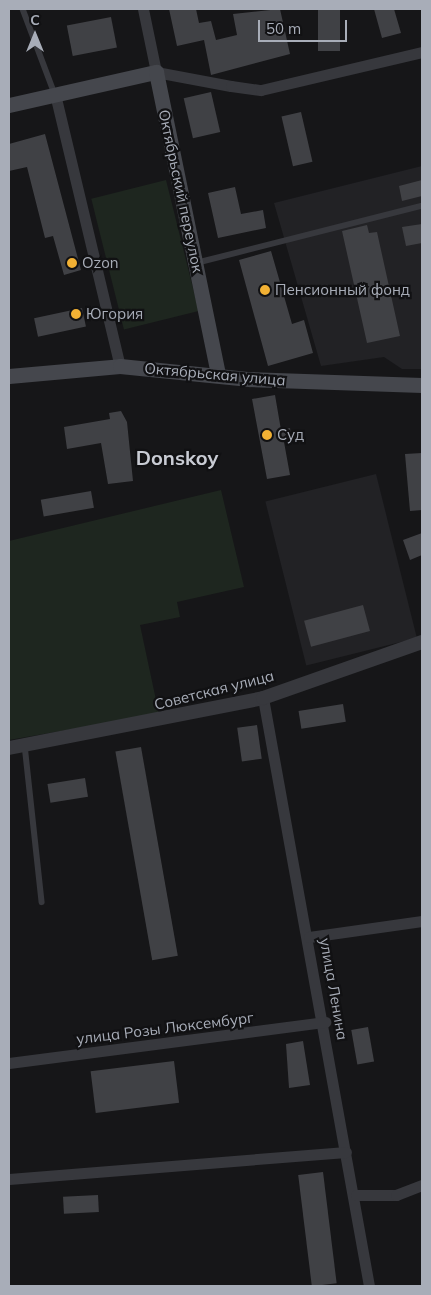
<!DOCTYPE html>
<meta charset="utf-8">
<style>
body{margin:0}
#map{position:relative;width:431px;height:1295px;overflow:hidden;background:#161618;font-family:Mulish,sans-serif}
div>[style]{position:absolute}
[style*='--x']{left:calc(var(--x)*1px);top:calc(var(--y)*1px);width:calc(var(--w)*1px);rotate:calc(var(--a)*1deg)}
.built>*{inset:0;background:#222225;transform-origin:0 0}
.green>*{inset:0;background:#1e261f;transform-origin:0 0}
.building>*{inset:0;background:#404145;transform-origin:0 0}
.service>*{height:5.5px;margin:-2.75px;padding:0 2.75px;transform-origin:2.75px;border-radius:2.75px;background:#37383d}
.minor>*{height:11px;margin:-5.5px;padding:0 5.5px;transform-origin:5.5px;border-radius:5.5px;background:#37383d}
.tertiary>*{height:14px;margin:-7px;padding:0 7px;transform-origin:7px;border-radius:7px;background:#37383d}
.secondary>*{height:15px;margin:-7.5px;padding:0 7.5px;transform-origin:7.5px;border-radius:7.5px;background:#45474d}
.dots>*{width:14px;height:14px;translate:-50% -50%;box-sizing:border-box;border:2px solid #111113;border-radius:50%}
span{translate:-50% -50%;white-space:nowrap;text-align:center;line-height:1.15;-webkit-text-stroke:4.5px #111113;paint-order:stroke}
.street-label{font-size:15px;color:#a8adb8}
.poi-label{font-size:15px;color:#a8adb8}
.left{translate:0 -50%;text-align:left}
.district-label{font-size:20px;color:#c9ccd4;font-weight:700}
.frame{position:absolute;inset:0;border:10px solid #a8adb8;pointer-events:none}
.north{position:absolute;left:10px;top:10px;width:50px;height:50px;-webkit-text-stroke:4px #111113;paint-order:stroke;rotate:0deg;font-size:14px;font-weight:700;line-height:20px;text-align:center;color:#a8adb8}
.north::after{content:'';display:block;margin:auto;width:18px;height:22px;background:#a8adb8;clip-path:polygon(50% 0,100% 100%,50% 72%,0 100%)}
.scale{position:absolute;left:258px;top:20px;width:89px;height:22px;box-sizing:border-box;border:2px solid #a8adb8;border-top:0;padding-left:6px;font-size:15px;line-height:18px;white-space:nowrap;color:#a8adb8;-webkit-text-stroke:4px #111113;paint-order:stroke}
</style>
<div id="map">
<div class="built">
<div style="clip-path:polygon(422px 166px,422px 369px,402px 369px,384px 357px,321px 366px,274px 203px)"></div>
<div style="left:376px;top:474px;width:169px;height:114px;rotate:76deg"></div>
</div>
<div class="green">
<div style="left:166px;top:180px;width:135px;height:77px;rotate:76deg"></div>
<div style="clip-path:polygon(221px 490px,244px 587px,177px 602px,180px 617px,140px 625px,159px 714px,9px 740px,9px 541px)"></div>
</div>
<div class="building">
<div style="clip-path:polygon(169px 9px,196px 9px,199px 23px,211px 21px,216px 40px,237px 35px,233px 14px,280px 9px,290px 54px,211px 75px,204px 40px,177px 46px)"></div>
<div style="left:318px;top:9px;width:22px;height:42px"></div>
<div style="clip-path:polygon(374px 9px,394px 9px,401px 33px,382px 38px)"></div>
<div style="left:111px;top:17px;width:31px;height:45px;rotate:79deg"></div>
<div style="left:211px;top:92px;width:41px;height:28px;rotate:77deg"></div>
<div style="left:301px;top:112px;width:51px;height:20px;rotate:77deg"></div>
<div style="clip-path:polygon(45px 134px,81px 270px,64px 275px,53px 236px,45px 238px,27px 167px,9px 171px,9px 144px)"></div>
<div style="clip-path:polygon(422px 180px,422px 196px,402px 201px,399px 186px)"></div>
<div style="clip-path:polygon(235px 187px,241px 214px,263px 210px,266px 228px,218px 238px,208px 193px)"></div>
<div style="clip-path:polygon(422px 224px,422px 243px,406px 246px,402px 227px)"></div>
<div style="clip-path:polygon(367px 225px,369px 233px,377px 232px,400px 336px,367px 343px,342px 231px)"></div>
<div style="clip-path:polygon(271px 251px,292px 324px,304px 320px,313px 353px,268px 366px,239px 260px)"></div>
<div style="left:82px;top:308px;width:19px;height:49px;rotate:78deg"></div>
<div style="clip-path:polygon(275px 395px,281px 430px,290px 428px,292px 440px,284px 442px,290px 475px,267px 479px,252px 399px)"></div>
<div style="clip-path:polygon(121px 411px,127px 422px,133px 481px,108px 484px,101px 443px,67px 449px,64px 427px,110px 419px,109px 413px)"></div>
<div style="clip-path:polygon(422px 453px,422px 510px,410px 511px,405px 454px)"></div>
<div style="left:91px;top:491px;width:17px;height:51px;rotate:80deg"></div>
<div style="clip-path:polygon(422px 533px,422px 555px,410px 560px,403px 540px)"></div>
<div style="left:363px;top:605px;width:27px;height:61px;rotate:75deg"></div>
<div style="left:343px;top:704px;width:18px;height:45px;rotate:81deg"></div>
<div style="left:257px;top:725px;width:34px;height:20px;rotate:82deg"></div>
<div style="left:141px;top:747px;width:212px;height:26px;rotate:80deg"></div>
<div style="left:85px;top:778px;width:19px;height:38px;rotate:81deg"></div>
<div style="left:368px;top:1027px;width:35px;height:17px;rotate:80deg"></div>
<div style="clip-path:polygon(303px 1041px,310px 1085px,289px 1088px,286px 1044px)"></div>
<div style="left:174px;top:1061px;width:42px;height:84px;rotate:83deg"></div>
<div style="left:323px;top:1172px;width:112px;height:25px;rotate:83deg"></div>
<div style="left:98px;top:1195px;width:17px;height:35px;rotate:87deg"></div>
</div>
<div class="service">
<div style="--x:23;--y:9;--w:91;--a:69.4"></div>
<div style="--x:196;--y:263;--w:233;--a:-14.2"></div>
<div style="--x:25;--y:745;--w:158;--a:83.8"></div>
</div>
<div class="minor">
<div style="--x:143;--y:9;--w:64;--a:78.3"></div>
<div style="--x:156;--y:72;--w:76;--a:10.6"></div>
<div style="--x:231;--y:86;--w:30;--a:8"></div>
<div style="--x:261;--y:90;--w:165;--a:-13.3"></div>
<div style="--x:55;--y:94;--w:280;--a:76.6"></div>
<div style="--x:263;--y:698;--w:597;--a:79.78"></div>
<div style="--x:309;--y:937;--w:114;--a:-8.1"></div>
<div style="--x:9;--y:1063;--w:319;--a:-7.4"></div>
<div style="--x:9;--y:1179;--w:338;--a:-4.6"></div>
<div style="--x:356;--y:1195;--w:40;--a:0"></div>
<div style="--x:396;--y:1195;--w:28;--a:-21"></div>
</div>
<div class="tertiary">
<div style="--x:9;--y:748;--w:259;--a:-11.1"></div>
<div style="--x:263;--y:698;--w:169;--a:-19.4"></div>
</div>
<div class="secondary">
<div style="--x:9;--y:105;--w:151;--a:-12.7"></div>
<div style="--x:156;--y:72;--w:308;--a:78.4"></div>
<div style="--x:9;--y:376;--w:111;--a:-5.1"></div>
<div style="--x:120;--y:366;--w:130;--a:5.8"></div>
<div style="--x:249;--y:379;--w:173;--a:2"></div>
</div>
<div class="dots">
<div style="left:72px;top:263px;background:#f2b134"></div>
<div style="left:265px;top:290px;background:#f2b134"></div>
<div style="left:76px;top:314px;background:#f2b134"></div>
<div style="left:267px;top:435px;background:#f2b134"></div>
</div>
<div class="street-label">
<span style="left:181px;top:191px;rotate:78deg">Октябрьский переулок</span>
<span style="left:215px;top:374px;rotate:5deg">Октябрьская улица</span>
<span style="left:214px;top:690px;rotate:-14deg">Советская улица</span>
<span style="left:334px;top:989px;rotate:80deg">улица Ленина</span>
<span style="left:165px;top:1028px;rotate:-7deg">улица Розы Люксембург</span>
</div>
<div class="poi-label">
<span class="left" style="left:82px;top:263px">Ozon</span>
<span class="left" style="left:275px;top:290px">Пенсионный фонд</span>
<span class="left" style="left:86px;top:314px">Югория</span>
<span class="left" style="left:277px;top:435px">Суд</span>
</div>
<div class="district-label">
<span style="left:177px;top:457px">Donskoy</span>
</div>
<div class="frame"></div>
<div class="north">С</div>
<div class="scale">50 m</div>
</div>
